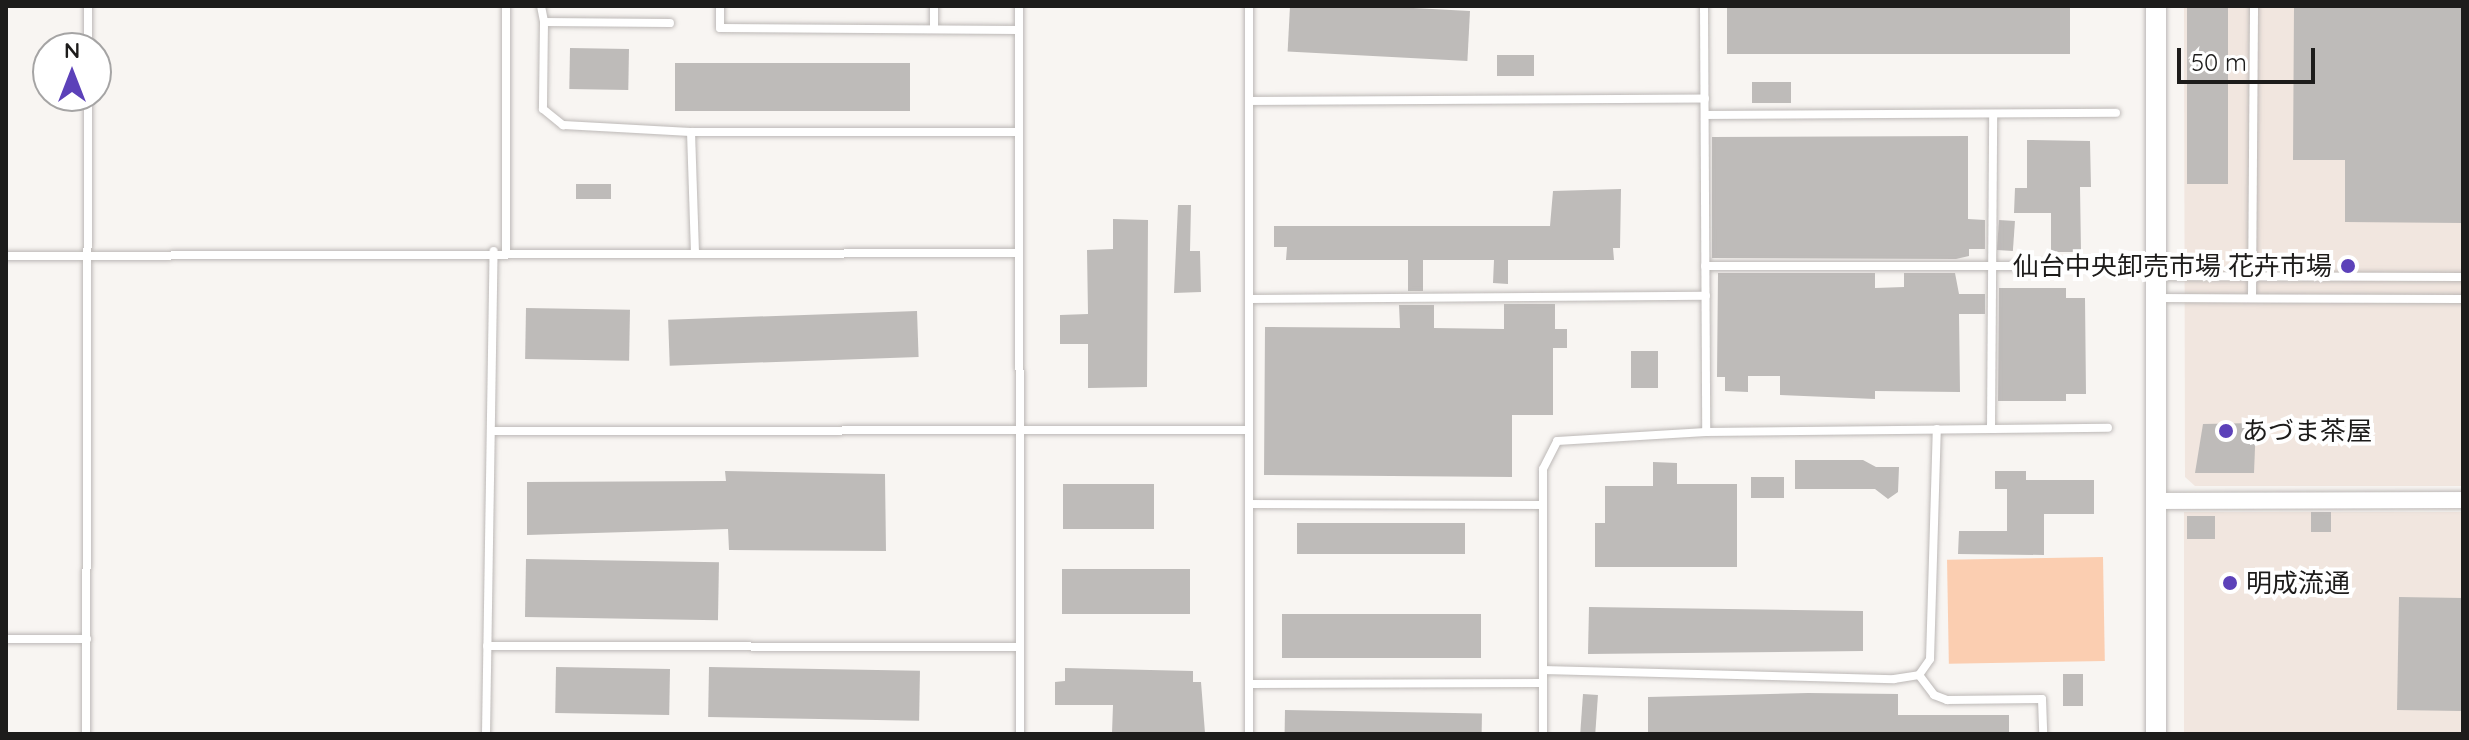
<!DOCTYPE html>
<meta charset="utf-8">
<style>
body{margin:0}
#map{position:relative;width:2469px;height:740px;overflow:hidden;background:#f8f5f2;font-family:Quicksand,"Noto Sans JP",sans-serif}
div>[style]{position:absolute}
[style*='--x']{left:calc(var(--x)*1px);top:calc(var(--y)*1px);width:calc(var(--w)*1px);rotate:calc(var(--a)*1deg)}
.built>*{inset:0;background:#f1e6df;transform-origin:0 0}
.green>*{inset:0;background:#fbceb1;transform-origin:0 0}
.building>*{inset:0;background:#bebbb9;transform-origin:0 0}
.roads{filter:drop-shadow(0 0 2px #bcb8b6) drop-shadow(0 0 2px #bcb8b6)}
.service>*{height:8px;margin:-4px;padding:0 4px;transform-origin:4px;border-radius:4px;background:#fff}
.minor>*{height:16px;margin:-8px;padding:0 8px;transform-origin:8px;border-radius:8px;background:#fff}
.tertiary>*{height:20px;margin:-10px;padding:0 10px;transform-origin:10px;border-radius:10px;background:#fff}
.dots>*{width:22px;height:22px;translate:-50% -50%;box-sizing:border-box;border:4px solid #fff;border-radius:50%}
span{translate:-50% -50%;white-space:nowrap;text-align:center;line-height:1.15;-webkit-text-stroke:8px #fff;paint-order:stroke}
.poi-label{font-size:26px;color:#1d1c1b}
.right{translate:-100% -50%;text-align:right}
.left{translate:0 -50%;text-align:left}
.frame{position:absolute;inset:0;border:8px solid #1d1c1b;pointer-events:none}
.north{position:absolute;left:32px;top:32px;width:80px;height:80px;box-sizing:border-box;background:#fff;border:2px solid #a5a4a4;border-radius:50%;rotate:0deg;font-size:22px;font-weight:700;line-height:32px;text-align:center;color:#1d1c1b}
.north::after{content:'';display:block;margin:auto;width:28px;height:36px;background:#5c41b9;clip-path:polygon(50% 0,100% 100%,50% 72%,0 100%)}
.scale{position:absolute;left:2177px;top:48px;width:138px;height:36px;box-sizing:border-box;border:4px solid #1d1c1b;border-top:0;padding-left:10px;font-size:24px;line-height:28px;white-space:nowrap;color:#1d1c1b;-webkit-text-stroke:6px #fff;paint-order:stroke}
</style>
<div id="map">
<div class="built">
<div style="clip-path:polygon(2184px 6px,2463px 6px,2463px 486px,2195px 486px,2185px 477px)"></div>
<div style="left:2184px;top:512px;width:279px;height:222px"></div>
</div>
<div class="green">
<div style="left:2103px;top:557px;width:104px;height:156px;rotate:89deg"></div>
</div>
<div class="building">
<div style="left:1727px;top:6px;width:343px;height:48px"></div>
<div style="left:2187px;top:6px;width:41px;height:178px"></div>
<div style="clip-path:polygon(2294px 6px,2463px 6px,2463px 223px,2345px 222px,2345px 160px,2293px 160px)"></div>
<div style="left:1470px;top:11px;width:50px;height:180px;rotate:93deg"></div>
<div style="left:570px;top:48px;width:59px;height:41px;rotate:1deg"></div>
<div style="left:1497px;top:55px;width:37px;height:21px"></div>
<div style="left:675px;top:63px;width:235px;height:48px"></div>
<div style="left:1752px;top:82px;width:39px;height:21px"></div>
<div style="clip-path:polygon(1968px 136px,1968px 219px,1985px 220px,1985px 249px,1969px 249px,1969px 256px,1956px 259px,1712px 258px,1712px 137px)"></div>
<div style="clip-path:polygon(2027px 140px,2090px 141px,2091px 187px,2080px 187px,2081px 252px,2051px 252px,2051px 213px,2014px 213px,2015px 188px,2027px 188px)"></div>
<div style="left:576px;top:184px;width:35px;height:15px"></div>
<div style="clip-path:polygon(1621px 189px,1620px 248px,1613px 248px,1614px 260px,1508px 260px,1508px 284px,1493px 283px,1494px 260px,1423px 260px,1423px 291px,1408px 291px,1408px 260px,1286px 260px,1287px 247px,1274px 247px,1274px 226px,1550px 226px,1553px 191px)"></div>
<div style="clip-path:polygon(1178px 205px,1191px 205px,1190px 251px,1200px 251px,1201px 292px,1174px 293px)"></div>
<div style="clip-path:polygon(1113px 219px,1148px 220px,1147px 387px,1088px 388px,1088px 344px,1060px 344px,1060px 315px,1088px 314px,1087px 250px,1113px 249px)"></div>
<div style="left:1999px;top:220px;width:16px;height:30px;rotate:4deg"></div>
<div style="clip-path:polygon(1718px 273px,1875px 273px,1875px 288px,1904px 287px,1904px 273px,1955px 273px,1959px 294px,1985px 294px,1985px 314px,1959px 314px,1960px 392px,1875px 391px,1875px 399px,1780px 395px,1780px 376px,1748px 376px,1748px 392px,1725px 391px,1725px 377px,1717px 377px)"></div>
<div style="clip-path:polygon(1999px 288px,2066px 288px,2066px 298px,2085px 298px,2086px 394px,2066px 394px,2066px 401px,1998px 401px)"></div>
<div style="clip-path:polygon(1504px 304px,1555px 304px,1555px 329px,1567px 329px,1567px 348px,1553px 348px,1553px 415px,1512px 415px,1512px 477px,1264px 475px,1265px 327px,1400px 328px,1399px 305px,1434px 305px,1434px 328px,1504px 329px)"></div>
<div style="left:526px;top:308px;width:104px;height:51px;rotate:1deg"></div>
<div style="left:917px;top:311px;width:46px;height:249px;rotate:88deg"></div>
<div style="left:1631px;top:351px;width:27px;height:37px"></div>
<div style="clip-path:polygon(2256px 423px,2254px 473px,2195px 473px,2203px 424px)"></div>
<div style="clip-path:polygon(1795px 460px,1863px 460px,1876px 467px,1899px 467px,1898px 492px,1888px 499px,1875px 489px,1795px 489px)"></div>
<div style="clip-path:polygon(1653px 462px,1677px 463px,1677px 484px,1737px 484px,1737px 567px,1595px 567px,1595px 523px,1605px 523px,1605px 486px,1653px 486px)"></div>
<div style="clip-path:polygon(725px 471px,885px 474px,886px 551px,729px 550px,728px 529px,527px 535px,527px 482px,726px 481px)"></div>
<div style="clip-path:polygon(1995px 471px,2026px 471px,2026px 480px,2094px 480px,2094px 514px,2044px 514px,2044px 555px,1958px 554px,1959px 531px,2007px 531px,2007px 489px,1995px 489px)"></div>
<div style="left:1751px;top:477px;width:33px;height:21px"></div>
<div style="left:1063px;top:484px;width:91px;height:45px"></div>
<div style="left:2311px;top:512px;width:20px;height:20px"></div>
<div style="left:2187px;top:516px;width:28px;height:23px"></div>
<div style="left:1297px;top:523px;width:168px;height:31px"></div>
<div style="left:526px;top:559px;width:193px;height:58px;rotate:1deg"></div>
<div style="left:1062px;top:569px;width:128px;height:45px"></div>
<div style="left:2399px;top:597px;width:64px;height:113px;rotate:1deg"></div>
<div style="clip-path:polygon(1589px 607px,1863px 611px,1863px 651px,1588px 654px)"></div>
<div style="left:1282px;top:614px;width:199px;height:44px"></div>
<div style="left:709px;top:667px;width:211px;height:50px;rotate:1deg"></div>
<div style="clip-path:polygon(1065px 668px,1193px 671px,1193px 682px,1201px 682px,1205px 733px,1112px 733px,1113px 705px,1055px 705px,1055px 682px,1065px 681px)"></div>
<div style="left:670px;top:669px;width:46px;height:114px;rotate:91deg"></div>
<div style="left:2063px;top:674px;width:20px;height:32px"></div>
<div style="clip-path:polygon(1808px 693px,1898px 694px,1898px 715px,2009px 715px,2009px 734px,1648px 734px,1648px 697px)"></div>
<div style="left:1583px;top:694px;width:15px;height:40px;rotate:4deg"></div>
<div style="left:1285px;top:710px;width:197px;height:24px;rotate:1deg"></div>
</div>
<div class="roads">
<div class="service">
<div style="--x:88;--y:6;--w:42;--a:90"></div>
<div style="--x:506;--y:6;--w:245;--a:90"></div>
<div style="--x:541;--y:6;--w:16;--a:79"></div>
<div style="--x:544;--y:22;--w:126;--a:0.5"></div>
<div style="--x:720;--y:6;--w:22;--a:90"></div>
<div style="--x:720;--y:28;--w:299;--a:0.4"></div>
<div style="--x:934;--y:6;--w:23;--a:90"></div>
<div style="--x:1019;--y:6;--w:728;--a:89.92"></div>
<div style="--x:1704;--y:6;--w:426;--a:89.7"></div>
<div style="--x:544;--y:22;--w:87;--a:90.7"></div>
<div style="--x:543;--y:109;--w:26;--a:39"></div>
<div style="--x:563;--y:125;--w:128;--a:3.1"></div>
<div style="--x:691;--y:132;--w:119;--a:88.1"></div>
<div style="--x:1249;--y:101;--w:456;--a:-0.3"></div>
<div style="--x:1705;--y:115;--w:411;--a:-0.3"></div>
<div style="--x:691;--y:132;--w:328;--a:0"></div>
<div style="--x:6;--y:256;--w:1013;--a:-0.17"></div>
<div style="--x:1705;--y:266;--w:408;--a:0"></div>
<div style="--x:2157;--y:276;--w:306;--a:0.2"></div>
<div style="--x:2156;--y:298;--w:307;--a:0.2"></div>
<div style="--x:2252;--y:298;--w:292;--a:-89.6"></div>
<div style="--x:1249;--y:299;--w:457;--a:-0.4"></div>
<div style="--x:1991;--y:428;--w:314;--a:-89.6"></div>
<div style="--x:491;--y:431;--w:758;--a:-0.08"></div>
<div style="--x:1249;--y:504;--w:294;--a:0.2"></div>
<div style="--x:6;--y:639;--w:81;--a:0"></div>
<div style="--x:487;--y:646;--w:533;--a:0.11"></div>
<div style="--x:1543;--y:670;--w:351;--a:1.5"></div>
<div style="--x:1894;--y:679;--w:25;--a:-9"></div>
<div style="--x:1919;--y:675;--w:19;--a:-55"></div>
<div style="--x:1930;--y:659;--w:230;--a:-88.3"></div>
<div style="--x:1919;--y:675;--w:25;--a:53"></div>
<div style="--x:1934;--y:695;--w:14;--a:21"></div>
<div style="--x:1947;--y:700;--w:95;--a:-0.6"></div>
<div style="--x:2042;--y:699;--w:35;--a:88"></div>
<div style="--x:1249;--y:684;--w:294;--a:-0.2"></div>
<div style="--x:86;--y:734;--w:638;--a:-89.82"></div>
<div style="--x:486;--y:734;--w:483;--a:-89.1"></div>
<div style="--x:1249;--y:734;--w:728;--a:-90"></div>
<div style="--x:1543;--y:734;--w:265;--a:-90"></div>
<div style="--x:1543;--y:469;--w:31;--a:-63"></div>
<div style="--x:1557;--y:441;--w:149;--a:-3.5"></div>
<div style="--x:1706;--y:432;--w:402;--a:-0.6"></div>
</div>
<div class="minor">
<div style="--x:2156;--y:501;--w:307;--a:-0.2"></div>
</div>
<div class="tertiary">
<div style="--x:2156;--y:734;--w:728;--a:-90"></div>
</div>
</div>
<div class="dots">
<div style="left:2348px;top:266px;background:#5c41b9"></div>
<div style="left:2226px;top:431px;background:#5c41b9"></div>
<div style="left:2230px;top:583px;background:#5c41b9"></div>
</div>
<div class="poi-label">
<span class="right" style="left:2332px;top:266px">仙台中央卸売市場 花卉市場</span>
<span class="left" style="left:2242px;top:431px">あづま茶屋</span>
<span class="left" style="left:2246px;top:583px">明成流通</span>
</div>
<div class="frame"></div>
<div class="north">N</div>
<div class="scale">50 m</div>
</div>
